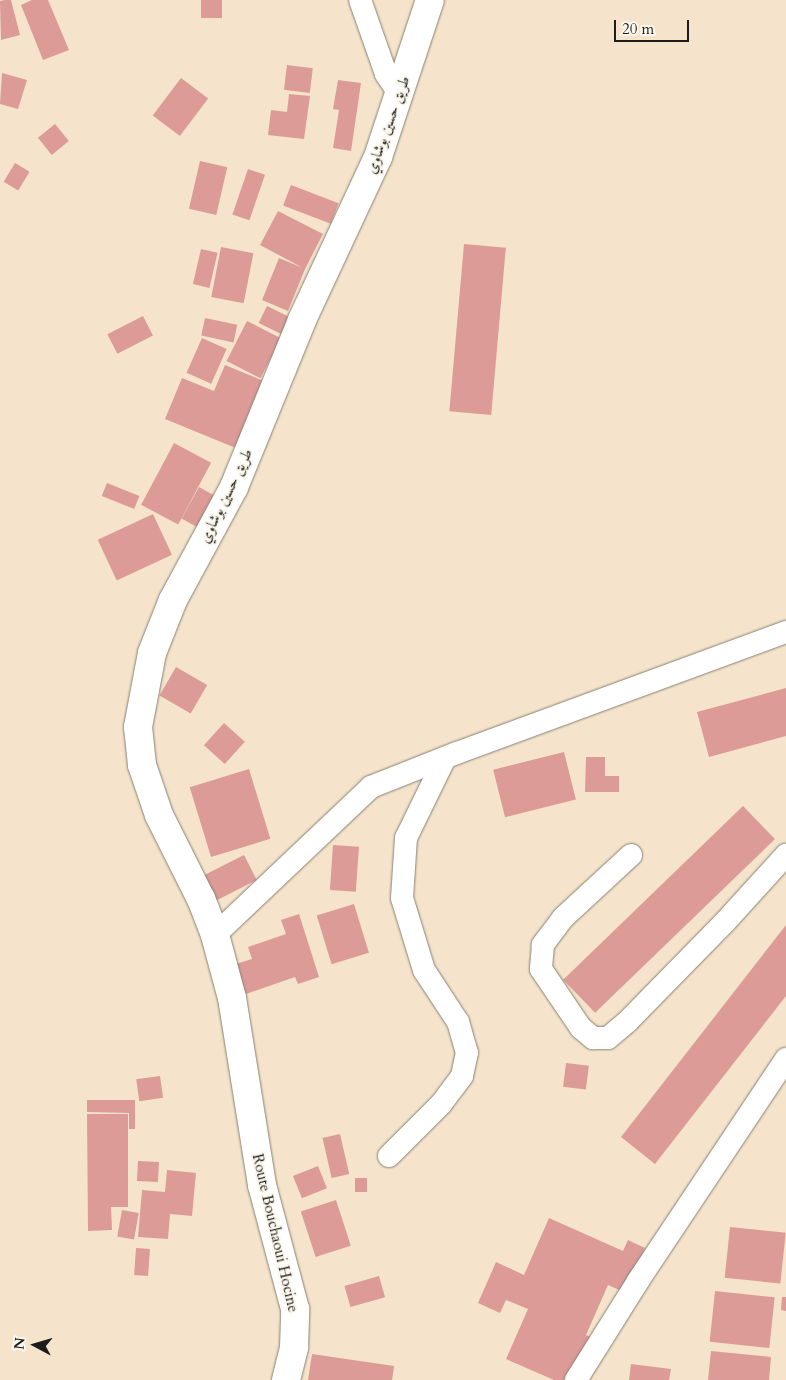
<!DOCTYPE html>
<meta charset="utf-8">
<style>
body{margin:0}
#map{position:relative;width:786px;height:1380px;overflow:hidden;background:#f5e4cb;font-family:Cardo,Amiri,serif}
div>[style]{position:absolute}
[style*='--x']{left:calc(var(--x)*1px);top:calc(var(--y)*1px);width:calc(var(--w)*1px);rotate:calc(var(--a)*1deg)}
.building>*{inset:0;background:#dc9b97;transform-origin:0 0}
.roads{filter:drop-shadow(0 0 1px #888074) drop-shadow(0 0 1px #888074)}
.minor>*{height:22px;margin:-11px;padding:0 11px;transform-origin:11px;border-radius:11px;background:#fff}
.tertiary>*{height:28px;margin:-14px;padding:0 14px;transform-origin:14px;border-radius:14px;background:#fff}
span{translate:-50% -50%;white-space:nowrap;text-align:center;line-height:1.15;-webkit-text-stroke:4px #fbf7ec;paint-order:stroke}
.street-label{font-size:15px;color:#1c1c1c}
.north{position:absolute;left:10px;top:1320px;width:50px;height:50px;-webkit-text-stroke:4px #fbf7ec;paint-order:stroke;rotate:276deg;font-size:14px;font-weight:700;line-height:20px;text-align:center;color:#1c1c1c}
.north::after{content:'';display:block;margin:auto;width:18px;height:22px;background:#1c1c1c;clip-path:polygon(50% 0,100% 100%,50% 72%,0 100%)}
.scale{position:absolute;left:614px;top:20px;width:75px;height:22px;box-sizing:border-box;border:2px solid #1c1c1c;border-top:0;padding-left:6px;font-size:15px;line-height:18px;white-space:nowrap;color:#1c1c1c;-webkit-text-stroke:4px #fbf7ec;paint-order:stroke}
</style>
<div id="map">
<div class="building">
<div style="clip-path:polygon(5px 0,11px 0,20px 35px,1px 40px,0 1px)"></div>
<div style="clip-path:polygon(32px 0,48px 0,69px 50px,43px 60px,21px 5px)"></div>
<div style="left:201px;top:0;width:21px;height:18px"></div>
<div style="left:287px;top:65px;width:26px;height:25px;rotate:7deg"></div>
<div style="clip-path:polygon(2px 73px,27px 80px,18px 109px,0 104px)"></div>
<div style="left:181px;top:78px;width:34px;height:47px;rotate:37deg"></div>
<div style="clip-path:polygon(338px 80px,361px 83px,351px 151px,333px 148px,339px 110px,333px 109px)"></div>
<div style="clip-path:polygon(289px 94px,310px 96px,304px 139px,268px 135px,271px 110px,287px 112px)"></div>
<div style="left:55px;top:124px;width:22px;height:22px;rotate:51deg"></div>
<div style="left:200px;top:161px;width:28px;height:49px;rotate:13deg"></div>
<div style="left:15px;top:163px;width:17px;height:22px;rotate:31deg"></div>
<div style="left:248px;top:169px;width:18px;height:48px;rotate:19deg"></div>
<div style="left:291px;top:185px;width:51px;height:22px;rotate:21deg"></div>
<div style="clip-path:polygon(278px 211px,323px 234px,305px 269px,288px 311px,262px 300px,279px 258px,303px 268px,260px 245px)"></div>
<div style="left:464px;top:244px;width:42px;height:168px;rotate:5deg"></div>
<div style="left:221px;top:247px;width:33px;height:51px;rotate:11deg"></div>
<div style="left:201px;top:249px;width:17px;height:36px;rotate:13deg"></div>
<div style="left:267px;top:306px;width:25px;height:19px;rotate:26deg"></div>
<div style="left:143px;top:316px;width:22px;height:40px;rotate:63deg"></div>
<div style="left:205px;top:318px;width:33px;height:18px;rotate:12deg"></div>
<div style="left:247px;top:321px;width:38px;height:45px;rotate:27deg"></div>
<div style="left:202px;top:338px;width:27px;height:38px;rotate:24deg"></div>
<div style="clip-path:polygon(225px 365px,271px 384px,243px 451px,165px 419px,182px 378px,214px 391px)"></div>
<div style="left:174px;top:443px;width:42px;height:70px;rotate:28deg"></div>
<div style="left:107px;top:483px;width:35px;height:14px;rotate:22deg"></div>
<div style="left:199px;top:487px;width:29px;height:36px;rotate:29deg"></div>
<div style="left:153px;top:514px;width:45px;height:61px;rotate:65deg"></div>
<div style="left:176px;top:667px;width:36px;height:33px;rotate:30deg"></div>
<div style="clip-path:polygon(786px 688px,786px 736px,709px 757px,697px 712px)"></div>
<div style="left:224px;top:723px;width:28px;height:30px;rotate:42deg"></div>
<div style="left:564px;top:752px;width:49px;height:73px;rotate:76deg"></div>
<div style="clip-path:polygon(586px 757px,605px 757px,605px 776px,619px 776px,619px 792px,585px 792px)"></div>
<div style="left:249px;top:769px;width:73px;height:62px;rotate:73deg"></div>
<div style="left:743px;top:806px;width:46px;height:250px;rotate:46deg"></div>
<div style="left:333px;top:845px;width:26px;height:45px;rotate:4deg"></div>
<div style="left:244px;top:855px;width:28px;height:52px;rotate:63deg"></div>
<div style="left:354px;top:904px;width:51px;height:39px;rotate:73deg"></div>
<div style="clip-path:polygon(299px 914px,319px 977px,298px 984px,295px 977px,246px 994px,236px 964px,252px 959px,248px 947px,286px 934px,281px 920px)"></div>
<div style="clip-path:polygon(786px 925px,786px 996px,655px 1164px,621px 1137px)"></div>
<div style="left:566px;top:1063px;width:23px;height:24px;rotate:7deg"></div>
<div style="left:160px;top:1076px;width:22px;height:24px;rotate:82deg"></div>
<div style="clip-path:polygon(87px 1100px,135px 1100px,135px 1129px,129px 1129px,129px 1113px,87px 1112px)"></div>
<div style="clip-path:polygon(87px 1114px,128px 1114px,128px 1207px,111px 1207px,112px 1230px,88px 1231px)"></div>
<div style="left:340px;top:1134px;width:41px;height:18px;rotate:77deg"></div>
<div style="left:138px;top:1161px;width:21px;height:20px;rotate:3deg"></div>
<div style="left:318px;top:1166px;width:24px;height:27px;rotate:68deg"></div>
<div style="clip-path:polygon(167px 1170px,196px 1173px,192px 1216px,170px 1214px,168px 1239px,138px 1237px,142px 1190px,165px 1192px)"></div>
<div style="left:355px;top:1178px;width:12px;height:14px"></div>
<div style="left:336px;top:1200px;width:48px;height:37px;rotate:72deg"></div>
<div style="left:122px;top:1210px;width:17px;height:27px;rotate:10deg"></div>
<div style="clip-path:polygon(549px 1218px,623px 1251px,628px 1240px,645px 1248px,626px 1293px,608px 1285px,586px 1335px,591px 1337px,572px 1380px,554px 1380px,506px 1359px,528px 1309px,506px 1300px,500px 1313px,478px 1303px,496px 1262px,524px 1275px)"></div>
<div style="left:730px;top:1227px;width:56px;height:51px;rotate:6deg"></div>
<div style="left:136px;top:1248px;width:14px;height:27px;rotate:4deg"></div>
<div style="left:379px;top:1276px;width:22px;height:36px;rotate:74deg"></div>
<div style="left:715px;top:1291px;width:60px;height:51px;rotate:6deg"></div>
<div style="clip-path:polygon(782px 1297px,786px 1297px,786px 1311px,781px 1310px)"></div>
<div style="clip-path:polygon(711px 1351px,771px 1357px,769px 1380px,708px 1380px)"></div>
<div style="clip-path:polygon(312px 1354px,394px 1366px,392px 1380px,308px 1380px)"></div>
<div style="clip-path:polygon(631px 1364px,671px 1369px,669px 1380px,629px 1380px)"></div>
</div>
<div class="roads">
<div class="minor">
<div style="--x:360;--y:0;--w:78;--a:70.6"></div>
<div style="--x:386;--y:74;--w:25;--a:56"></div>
<div style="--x:631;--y:855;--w:93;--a:137.2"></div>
<div style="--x:563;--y:918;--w:34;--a:127"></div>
<div style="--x:543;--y:945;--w:24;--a:95"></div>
<div style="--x:541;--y:969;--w:71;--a:55.9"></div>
<div style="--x:581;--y:1028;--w:16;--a:40"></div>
<div style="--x:593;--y:1038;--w:15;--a:0"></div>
<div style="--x:608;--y:1038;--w:26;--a:-40"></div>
<div style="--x:628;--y:1021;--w:139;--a:-45.6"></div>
<div style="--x:725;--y:922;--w:91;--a:-47.7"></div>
<div style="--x:215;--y:935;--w:215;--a:-43.5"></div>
<div style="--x:371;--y:787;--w:92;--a:-21.6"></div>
<div style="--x:457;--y:753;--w:351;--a:-20.2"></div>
<div style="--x:389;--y:1156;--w:74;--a:-45"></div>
<div style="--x:441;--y:1104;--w:35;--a:-53"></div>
<div style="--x:462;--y:1076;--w:24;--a:-78"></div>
<div style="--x:467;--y:1053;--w:32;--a:-106"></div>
<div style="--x:458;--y:1022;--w:62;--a:-123.2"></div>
<div style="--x:424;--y:970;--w:75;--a:-107"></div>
<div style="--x:402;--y:898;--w:60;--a:-86.2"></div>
<div style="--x:406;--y:838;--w:89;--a:-64"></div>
<div style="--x:576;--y:1380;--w:117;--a:-57.9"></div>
<div style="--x:638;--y:1281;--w:267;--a:-56.3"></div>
</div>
<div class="tertiary">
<div style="--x:286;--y:1380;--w:34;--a:-76"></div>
<div style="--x:294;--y:1347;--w:38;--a:-88"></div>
<div style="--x:295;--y:1309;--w:128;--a:-104.9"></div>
<div style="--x:262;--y:1185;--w:189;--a:-99.1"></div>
<div style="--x:232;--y:998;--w:65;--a:-105.1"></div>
<div style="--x:215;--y:935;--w:39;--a:-111"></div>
<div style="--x:201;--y:899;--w:94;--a:-116.6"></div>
<div style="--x:159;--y:815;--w:53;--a:-108.8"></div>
<div style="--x:142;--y:765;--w:38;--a:-96"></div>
<div style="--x:138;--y:727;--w:75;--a:-79.3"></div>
<div style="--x:152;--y:653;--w:57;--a:-68.4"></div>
<div style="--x:173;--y:600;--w:128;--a:-61.6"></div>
<div style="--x:234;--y:487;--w:180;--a:-67.8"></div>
<div style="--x:302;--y:320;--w:180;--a:-65"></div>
<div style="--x:378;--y:157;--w:165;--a:-71.7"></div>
</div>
</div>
<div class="street-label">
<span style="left:388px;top:125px;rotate:-70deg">طريق حسين بوشاوي</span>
<span style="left:226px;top:496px;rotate:-64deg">طريق حسين بوشاوي</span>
<span style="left:275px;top:1233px;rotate:77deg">Route Bouchaoui Hocine</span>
</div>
<div class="north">N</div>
<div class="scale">20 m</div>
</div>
